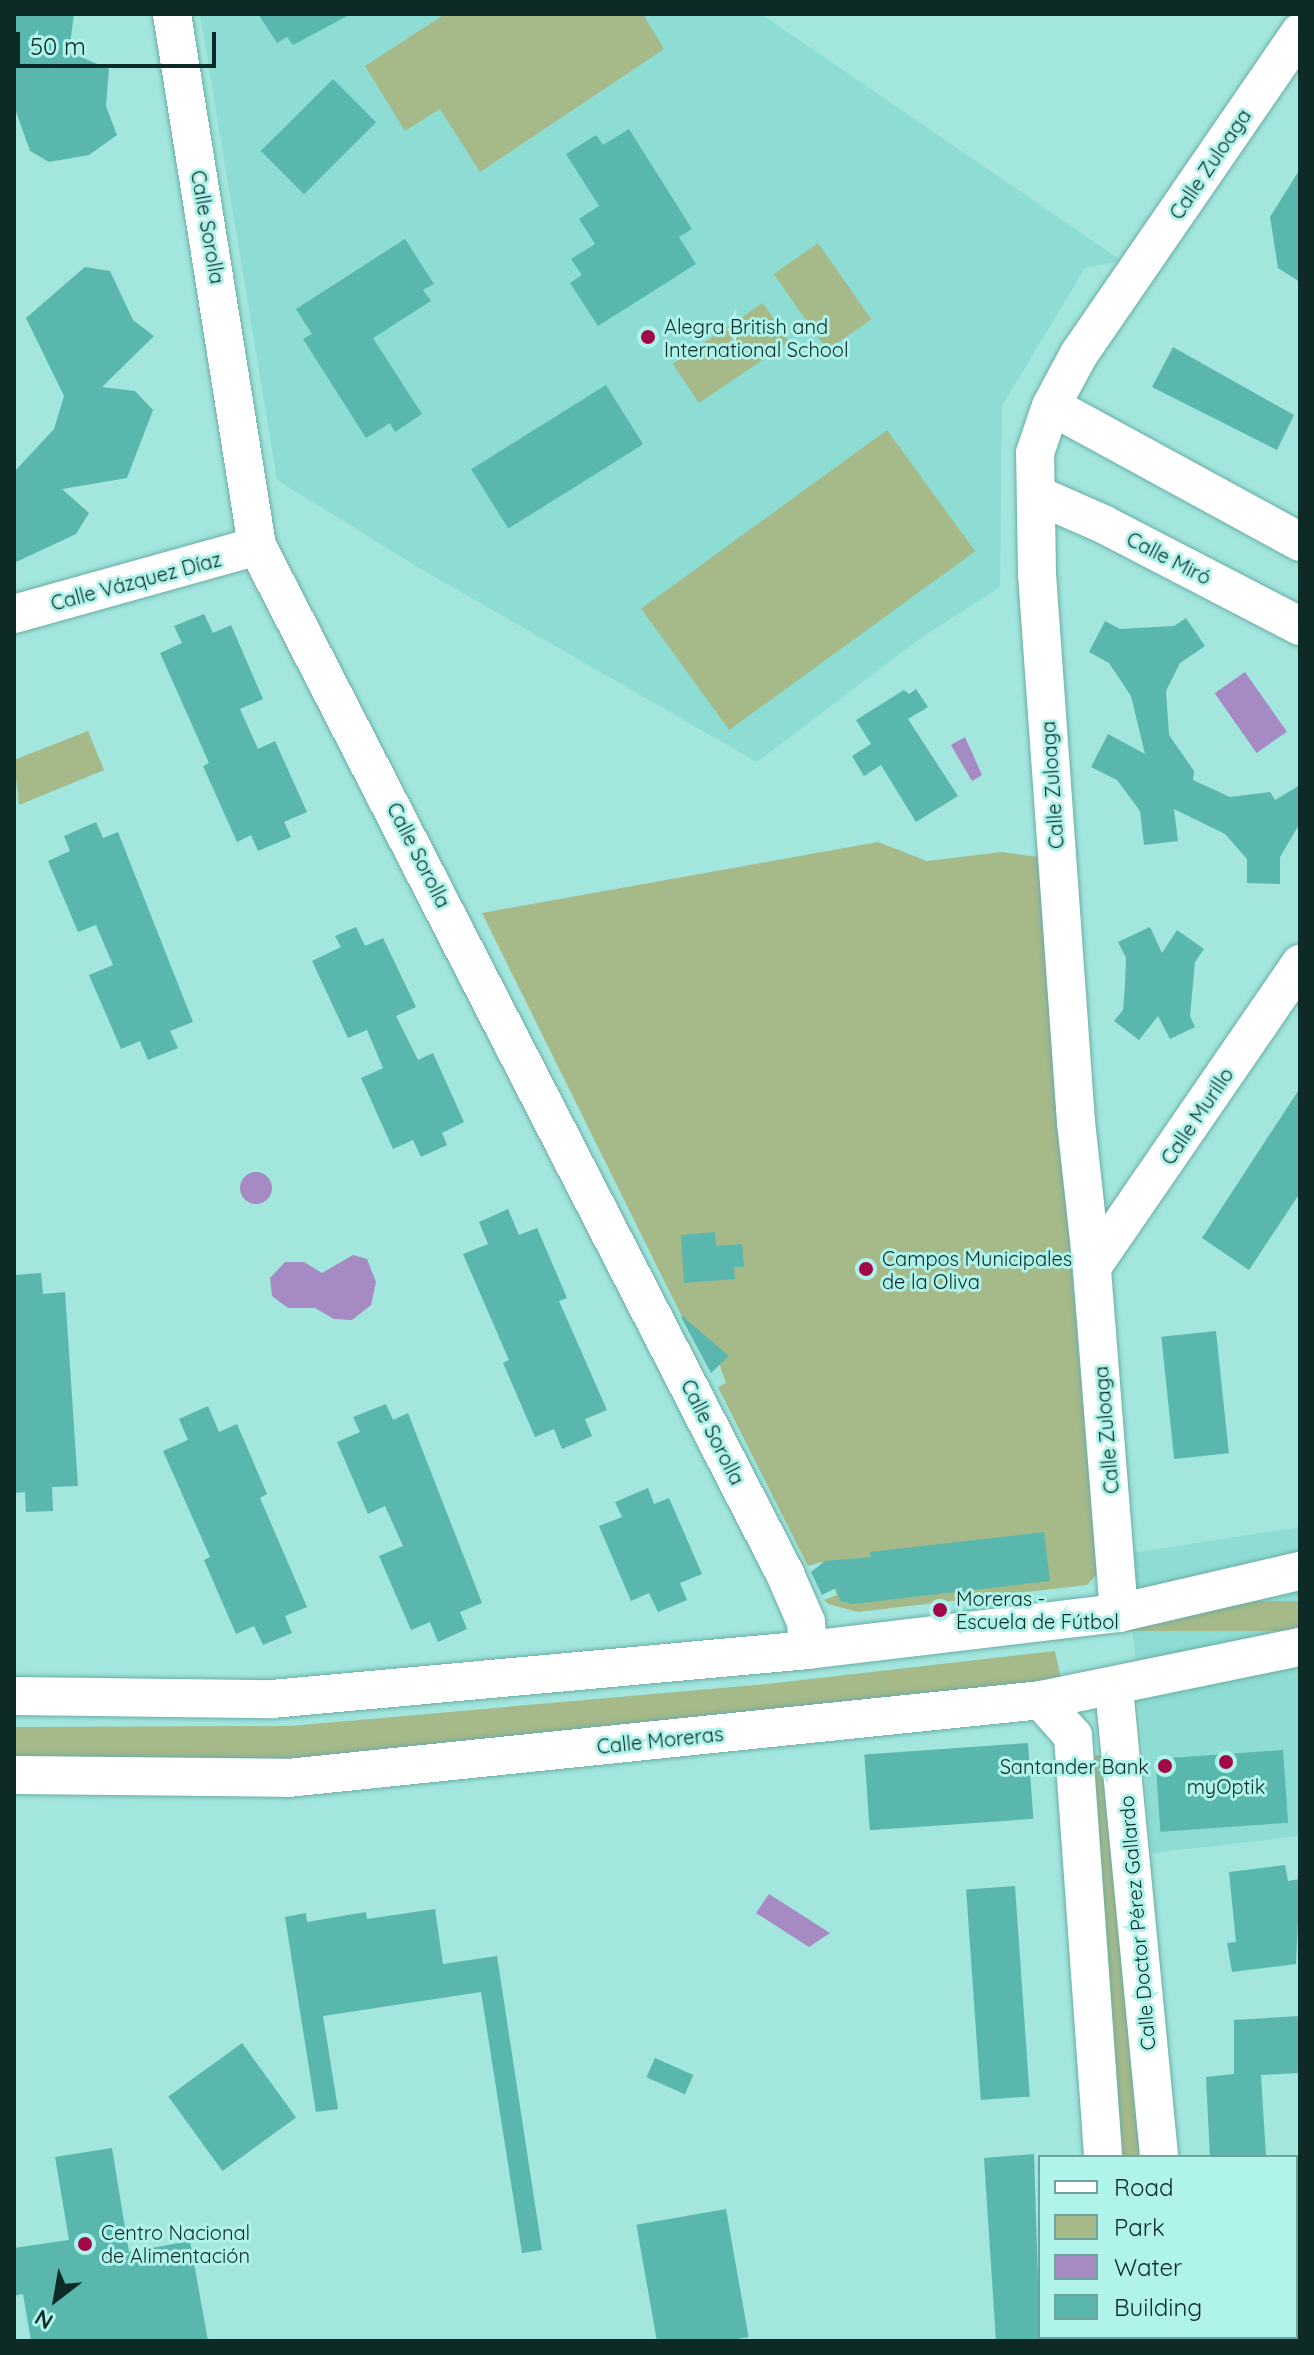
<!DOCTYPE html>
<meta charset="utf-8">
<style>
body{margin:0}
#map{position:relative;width:1314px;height:2355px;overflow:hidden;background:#a2e6de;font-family:Quicksand,sans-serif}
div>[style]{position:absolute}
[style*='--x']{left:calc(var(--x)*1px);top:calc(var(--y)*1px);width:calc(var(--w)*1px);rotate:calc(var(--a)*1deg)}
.built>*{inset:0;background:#8eddd4}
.green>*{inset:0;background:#a5b989;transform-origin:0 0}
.water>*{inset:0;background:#a68ac4;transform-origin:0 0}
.round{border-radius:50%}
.building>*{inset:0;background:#5ab7ad;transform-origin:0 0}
.roads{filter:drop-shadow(0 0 2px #6aada6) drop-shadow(0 0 2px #6aada6)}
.minor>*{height:38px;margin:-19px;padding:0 19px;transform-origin:19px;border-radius:19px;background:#fff}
.dots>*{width:22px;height:22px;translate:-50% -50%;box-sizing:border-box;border:4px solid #aff3eb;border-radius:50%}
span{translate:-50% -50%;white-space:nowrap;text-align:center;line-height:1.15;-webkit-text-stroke:6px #aff3eb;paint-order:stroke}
.street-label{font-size:20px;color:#0e2a27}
.poi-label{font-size:20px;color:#0e2a27}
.left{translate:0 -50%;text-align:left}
.right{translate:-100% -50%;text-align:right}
.frame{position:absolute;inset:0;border:16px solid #0e2a27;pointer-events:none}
.legend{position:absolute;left:1038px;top:2155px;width:260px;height:184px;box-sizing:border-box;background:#aff3eb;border:2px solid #6fa39d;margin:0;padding:10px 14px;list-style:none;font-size:24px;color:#0e2a27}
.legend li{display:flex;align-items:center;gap:16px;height:40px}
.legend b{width:40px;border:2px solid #6fa39d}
.north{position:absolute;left:16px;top:2259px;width:80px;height:80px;-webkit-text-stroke:6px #aff3eb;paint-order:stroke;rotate:211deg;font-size:22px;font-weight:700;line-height:32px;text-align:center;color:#0e2a27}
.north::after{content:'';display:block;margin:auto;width:28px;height:36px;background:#0e2a27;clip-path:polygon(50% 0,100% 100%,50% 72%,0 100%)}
.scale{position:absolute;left:16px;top:32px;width:200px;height:36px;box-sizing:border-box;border:4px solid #0e2a27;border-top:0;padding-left:10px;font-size:24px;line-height:28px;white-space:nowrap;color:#0e2a27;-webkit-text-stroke:6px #aff3eb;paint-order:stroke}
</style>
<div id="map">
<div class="built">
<div style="clip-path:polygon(200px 14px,761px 14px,1122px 261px,1085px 268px,1002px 406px,1000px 587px,918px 640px,757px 762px,416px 566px,277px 480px)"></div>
<div style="clip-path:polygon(1300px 1527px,1300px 1836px,1152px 1853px,1126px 1554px)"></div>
</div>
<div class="green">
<div style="clip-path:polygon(445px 14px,643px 14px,664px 49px,480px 172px,440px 109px,405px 131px,365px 66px)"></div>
<div style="left:818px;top:243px;width:93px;height:54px;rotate:55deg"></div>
<div style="left:763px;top:303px;width:47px;height:109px;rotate:56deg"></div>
<div style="left:887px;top:430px;width:150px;height:304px;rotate:54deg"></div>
<div style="clip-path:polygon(88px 731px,104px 770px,19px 805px,14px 760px)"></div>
<div style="clip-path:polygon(878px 842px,927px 861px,1002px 852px,1038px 857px,1097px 1574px,1087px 1585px,858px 1612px,828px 1604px,824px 1600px,837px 1595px,822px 1562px,808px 1566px,718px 1387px,726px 1383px,718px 1360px,729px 1356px,692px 1337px,482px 913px)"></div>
<div style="left:1300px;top:1601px;width:30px;height:234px;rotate:90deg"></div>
<div style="clip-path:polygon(1055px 1651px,1062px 1684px,299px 1761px,14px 1761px,14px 1727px,290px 1726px,767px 1684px)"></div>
<div style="clip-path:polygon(1111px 1755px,1146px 2157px,1113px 2157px,1084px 1756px)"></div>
</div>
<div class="water">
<div style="left:1245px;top:672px;width:73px;height:37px;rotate:55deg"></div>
<div style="clip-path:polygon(965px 737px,982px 775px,972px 781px,951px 745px)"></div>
<div class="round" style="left:240px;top:1172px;width:32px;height:32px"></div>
<div style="clip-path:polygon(353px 1255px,367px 1259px,376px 1282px,371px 1305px,352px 1320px,334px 1319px,315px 1308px,288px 1308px,272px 1296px,270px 1278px,285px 1262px,304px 1262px,322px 1273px)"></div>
<div style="clip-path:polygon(769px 1894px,830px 1933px,809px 1947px,756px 1913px)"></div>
</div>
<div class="building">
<div style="clip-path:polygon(14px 14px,74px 14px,69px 52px,109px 69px,106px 106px,117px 135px,89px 155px,49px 162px,30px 151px,14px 106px)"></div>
<div style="clip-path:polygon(258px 14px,351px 14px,293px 45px,287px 37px,277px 43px)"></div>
<div style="left:333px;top:79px;width:61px;height:102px;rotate:45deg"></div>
<div style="clip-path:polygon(629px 129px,692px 229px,679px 237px,696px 264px,598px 326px,570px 283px,582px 275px,571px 259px,595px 244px,579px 219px,599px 206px,566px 154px,596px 135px,603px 145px)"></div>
<div style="clip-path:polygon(1300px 169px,1300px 282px,1278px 268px,1270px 217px)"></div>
<div style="clip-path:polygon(405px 239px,434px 284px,423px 290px,431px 301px,373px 338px,422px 414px,395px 432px,390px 423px,366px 438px,303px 339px,312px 334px,296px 309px)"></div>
<div style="clip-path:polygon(85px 267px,110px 271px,133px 320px,154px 336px,102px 387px,135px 391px,153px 410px,127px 478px,62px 489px,89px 513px,76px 534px,14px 563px,14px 472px,54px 429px,64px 396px,26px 318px)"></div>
<div style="clip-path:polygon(1173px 347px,1294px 415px,1277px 450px,1152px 387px)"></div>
<div style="left:606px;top:385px;width:70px;height:159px;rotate:58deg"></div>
<div style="clip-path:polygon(204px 614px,213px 633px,231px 625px,263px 699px,240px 709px,258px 749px,275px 741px,307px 812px,284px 822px,291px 837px,258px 851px,251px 835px,237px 842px,203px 766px,209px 763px,160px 653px,182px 643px,174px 626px)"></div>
<div style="clip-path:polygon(1186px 618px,1205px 646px,1180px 663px,1166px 691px,1169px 735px,1194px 771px,1193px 780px,1230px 797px,1270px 792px,1275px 800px,1300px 785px,1300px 823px,1280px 857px,1280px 884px,1247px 883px,1247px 859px,1225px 834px,1174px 809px,1178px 841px,1144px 845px,1140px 811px,1117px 780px,1091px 767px,1108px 734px,1145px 754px,1131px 696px,1109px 663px,1089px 652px,1105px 621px,1120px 629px,1174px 626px)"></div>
<div style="clip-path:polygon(916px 689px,928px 707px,908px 719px,958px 796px,916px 822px,881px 765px,864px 776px,852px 756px,871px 744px,856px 720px,904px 690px,909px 694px)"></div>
<div style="clip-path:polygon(96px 822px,103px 838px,118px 832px,193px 1022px,170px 1031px,178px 1048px,148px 1060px,140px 1041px,121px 1049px,89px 975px,113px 965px,96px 925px,78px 932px,48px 861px,70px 851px,64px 836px)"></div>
<div style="clip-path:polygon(356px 927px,365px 946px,383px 938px,416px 1007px,396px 1016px,418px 1060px,433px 1053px,464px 1122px,442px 1133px,447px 1145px,421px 1157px,413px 1140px,393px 1149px,361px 1078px,383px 1068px,367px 1030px,348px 1038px,312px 961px,341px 947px,335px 936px)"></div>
<div style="clip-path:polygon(1150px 927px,1162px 953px,1177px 930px,1204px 949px,1195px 962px,1190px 1016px,1195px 1027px,1170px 1039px,1158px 1016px,1139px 1040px,1114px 1021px,1123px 1010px,1125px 985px,1126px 958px,1118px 942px)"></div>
<div style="clip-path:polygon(1300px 1088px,1300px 1193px,1249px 1270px,1202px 1238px)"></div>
<div style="clip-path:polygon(508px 1209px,519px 1235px,537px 1228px,567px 1298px,559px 1301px,607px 1410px,585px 1419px,592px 1436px,562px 1449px,554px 1429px,535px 1437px,503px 1363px,509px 1360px,463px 1254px,488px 1244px,479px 1222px)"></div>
<div style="clip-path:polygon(715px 1232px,716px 1246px,742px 1244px,744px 1267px,734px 1267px,735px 1279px,684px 1283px,681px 1235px)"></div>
<div style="clip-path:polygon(41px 1273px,43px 1294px,65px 1292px,78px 1486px,52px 1487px,53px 1511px,26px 1512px,25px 1492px,14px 1493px,14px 1275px)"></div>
<div style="clip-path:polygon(682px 1316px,729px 1356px,711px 1373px,681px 1317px)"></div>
<div style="left:1216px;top:1331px;width:123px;height:55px;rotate:84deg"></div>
<div style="clip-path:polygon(386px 1404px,393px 1420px,408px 1413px,482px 1603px,460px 1612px,467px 1629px,438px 1642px,430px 1622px,411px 1630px,379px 1556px,403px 1546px,385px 1506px,368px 1514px,337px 1442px,360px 1432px,353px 1417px)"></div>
<div style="clip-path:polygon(208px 1406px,219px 1432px,237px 1424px,267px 1494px,260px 1498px,307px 1607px,285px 1616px,292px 1633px,263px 1645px,254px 1626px,236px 1634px,204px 1560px,210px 1557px,163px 1451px,188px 1440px,179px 1419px)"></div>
<div style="clip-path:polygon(648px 1488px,654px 1504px,669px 1498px,702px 1574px,680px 1583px,687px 1600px,658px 1612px,649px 1593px,631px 1601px,599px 1526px,622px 1517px,615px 1502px)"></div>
<div style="clip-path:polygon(1044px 1532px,1050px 1581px,853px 1604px,840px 1601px,836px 1588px,822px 1595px,811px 1572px,825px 1561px,871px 1557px,870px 1552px)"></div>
<div style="left:1028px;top:1743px;width:76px;height:164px;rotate:86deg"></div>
<div style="left:1283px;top:1750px;width:73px;height:128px;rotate:86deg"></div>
<div style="clip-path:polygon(1285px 1865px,1288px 1881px,1300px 1879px,1296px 1964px,1232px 1972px,1227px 1943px,1236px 1942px,1229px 1872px)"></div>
<div style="left:1015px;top:1886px;width:211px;height:49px;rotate:86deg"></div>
<div style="clip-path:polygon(435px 1909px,443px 1964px,497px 1956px,542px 2250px,522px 2253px,481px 1992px,323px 2016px,338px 2109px,316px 2112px,285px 1917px,306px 1913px,307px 1922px,366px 1912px,367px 1919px)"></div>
<div style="clip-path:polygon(1300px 2016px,1300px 2073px,1261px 2075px,1266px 2157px,1210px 2157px,1206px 2077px,1234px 2074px,1234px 2020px)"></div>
<div style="left:242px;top:2043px;width:92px;height:91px;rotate:54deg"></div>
<div style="left:655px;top:2058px;width:42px;height:21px;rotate:24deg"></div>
<div style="clip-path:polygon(112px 2148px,129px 2252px,190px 2241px,208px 2341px,31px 2341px,23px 2294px,14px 2296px,14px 2248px,69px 2240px,55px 2157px)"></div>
<div style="clip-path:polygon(1034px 2154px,1040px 2341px,996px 2341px,984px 2158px)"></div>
<div style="left:726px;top:2209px;width:130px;height:91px;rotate:80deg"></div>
</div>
<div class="roads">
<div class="minor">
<div style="--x:172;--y:14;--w:539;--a:80.92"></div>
<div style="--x:257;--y:546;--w:1156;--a:62.81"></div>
<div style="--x:785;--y:1574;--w:52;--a:66.4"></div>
<div style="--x:806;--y:1622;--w:28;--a:86"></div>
<div style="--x:1051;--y:406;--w:284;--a:28.6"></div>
<div style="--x:1037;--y:495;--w:72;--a:23.7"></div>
<div style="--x:1103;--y:524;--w:222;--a:27.4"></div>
<div style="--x:14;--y:614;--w:252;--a:-15.6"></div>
<div style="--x:1092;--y:1267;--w:368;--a:-55.5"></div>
<div style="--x:1119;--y:1613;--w:347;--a:-94.5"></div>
<div style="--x:1092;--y:1267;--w:146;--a:-96.3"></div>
<div style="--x:1076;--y:1122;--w:549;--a:-94.07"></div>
<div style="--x:1037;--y:574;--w:121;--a:-90.9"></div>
<div style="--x:1035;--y:453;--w:50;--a:-71.2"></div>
<div style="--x:1051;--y:406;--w:59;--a:-61.7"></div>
<div style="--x:1079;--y:354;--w:390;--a:-55.5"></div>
<div style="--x:1114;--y:1688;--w:471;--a:84.5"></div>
<div style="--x:14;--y:1696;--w:258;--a:0.7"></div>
<div style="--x:272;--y:1699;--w:538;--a:-5.22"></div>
<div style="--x:808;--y:1650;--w:313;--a:-6.8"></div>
<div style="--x:1119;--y:1613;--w:186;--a:-13.1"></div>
<div style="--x:1041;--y:1700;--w:48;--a:48.4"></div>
<div style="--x:1073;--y:1736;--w:422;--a:85.9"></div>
<div style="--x:14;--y:1775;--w:274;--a:0.6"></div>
<div style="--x:288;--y:1778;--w:757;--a:-5.91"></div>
<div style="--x:1041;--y:1700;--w:264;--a:-11.6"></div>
<div style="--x:1116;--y:2337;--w:4;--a:90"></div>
<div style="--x:1176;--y:2337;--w:4;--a:90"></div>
</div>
</div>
<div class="dots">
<div style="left:648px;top:337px;background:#a20948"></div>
<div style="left:866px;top:1269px;background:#a20948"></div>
<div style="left:940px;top:1610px;background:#a20948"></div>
<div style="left:1226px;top:1762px;background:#a20948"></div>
<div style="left:1165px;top:1766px;background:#a20948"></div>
<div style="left:85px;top:2244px;background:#a20948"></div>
</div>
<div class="street-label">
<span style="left:1210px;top:164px;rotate:-56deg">Calle Zuloaga</span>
<span style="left:208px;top:227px;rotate:80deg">Calle Sorolla</span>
<span style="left:1169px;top:558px;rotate:27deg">Calle Miró</span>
<span style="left:136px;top:581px;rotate:-15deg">Calle Vázquez Díaz</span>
<span style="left:1052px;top:785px;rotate:-94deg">Calle Zuloaga</span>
<span style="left:419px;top:855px;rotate:63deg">Calle Sorolla</span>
<span style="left:1197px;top:1116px;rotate:-56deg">Calle Murillo</span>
<span style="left:1106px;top:1430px;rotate:-95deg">Calle Zuloaga</span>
<span style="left:713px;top:1432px;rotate:63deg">Calle Sorolla</span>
<span style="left:660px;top:1740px;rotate:-6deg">Calle Moreras</span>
<span style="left:1137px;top:1923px;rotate:-95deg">Calle Doctor Pérez Gallardo</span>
</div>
<div class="poi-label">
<span class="left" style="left:664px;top:338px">Alegra British and<br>International School</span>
<span class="left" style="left:882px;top:1270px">Campos Municipales<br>de la Oliva</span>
<span class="left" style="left:956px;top:1610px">Moreras -<br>Escuela de Fútbol</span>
<span class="right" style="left:1149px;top:1766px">Santander Bank</span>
<span style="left:1226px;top:1786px">myOptik</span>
<span class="left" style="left:101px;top:2244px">Centro Nacional<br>de Alimentación</span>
</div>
<div class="frame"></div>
<ul class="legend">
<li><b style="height:10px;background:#fff"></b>Road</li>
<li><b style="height:22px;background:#a5b989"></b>Park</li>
<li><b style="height:22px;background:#a68ac4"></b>Water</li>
<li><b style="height:22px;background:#5ab7ad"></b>Building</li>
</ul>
<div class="north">N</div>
<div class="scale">50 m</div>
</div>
